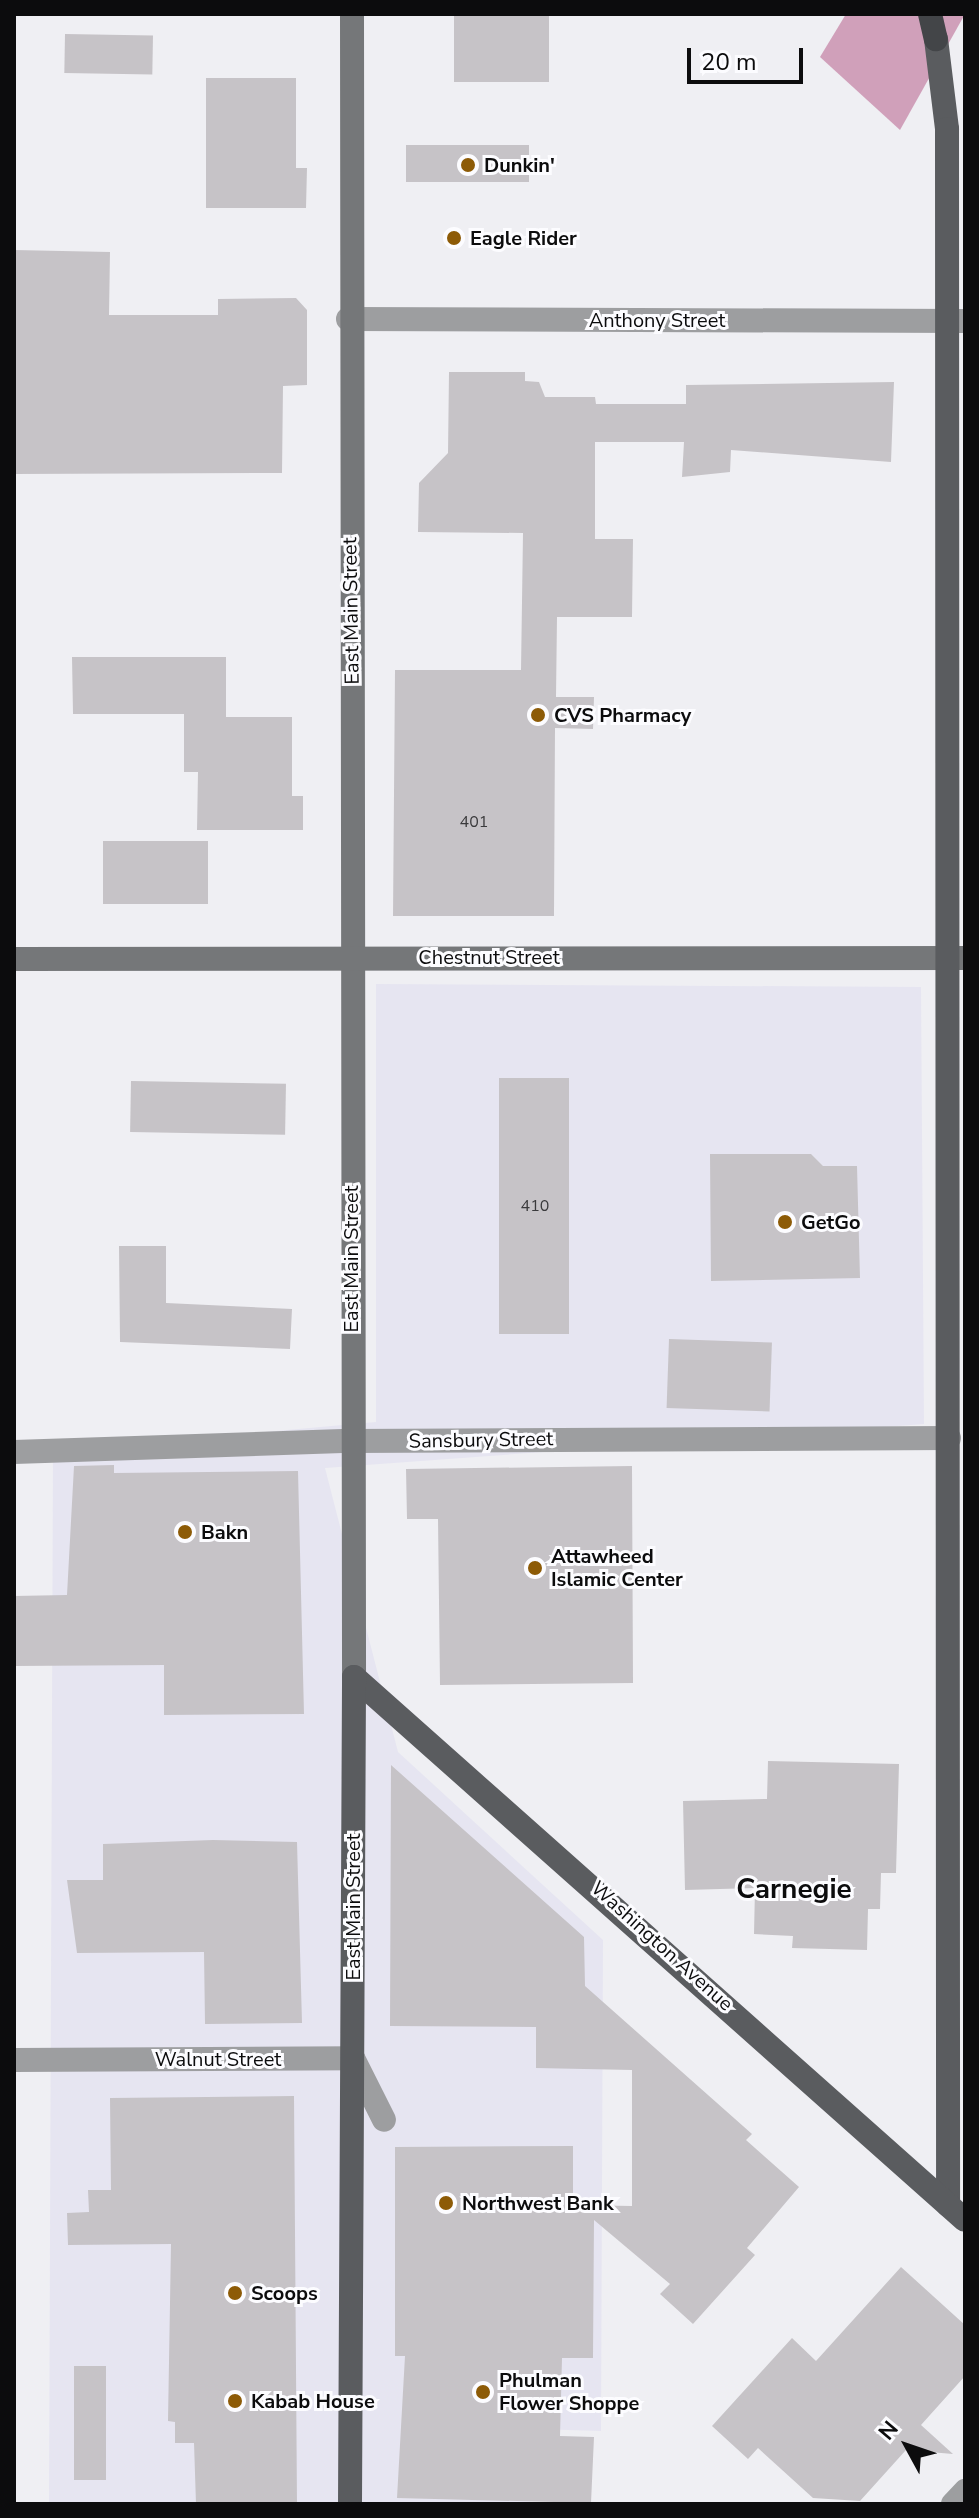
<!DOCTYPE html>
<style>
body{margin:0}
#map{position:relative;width:979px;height:2518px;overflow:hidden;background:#efeff3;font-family:"Nunito Sans",sans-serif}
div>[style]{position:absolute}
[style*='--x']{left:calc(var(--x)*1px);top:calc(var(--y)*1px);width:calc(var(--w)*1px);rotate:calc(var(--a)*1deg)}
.built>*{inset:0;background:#e6e5f1}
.forest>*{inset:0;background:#d0a0ba}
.building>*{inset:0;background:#c6c3c7;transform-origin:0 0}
.street>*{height:24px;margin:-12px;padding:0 12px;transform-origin:12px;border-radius:12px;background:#9d9ea0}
.secondary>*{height:24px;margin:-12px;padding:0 12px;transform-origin:12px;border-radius:12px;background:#757779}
.primary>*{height:24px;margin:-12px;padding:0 12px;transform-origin:12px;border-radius:12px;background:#5a5c5f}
.highway>*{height:24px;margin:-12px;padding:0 12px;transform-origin:12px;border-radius:12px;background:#434548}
.dots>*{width:22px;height:22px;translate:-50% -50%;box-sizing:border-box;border:4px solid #fcfcff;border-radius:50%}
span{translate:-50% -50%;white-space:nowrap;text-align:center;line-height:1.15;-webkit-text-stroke:6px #fcfcff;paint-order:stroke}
.number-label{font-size:16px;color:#3a3a3c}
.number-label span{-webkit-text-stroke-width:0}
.poi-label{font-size:20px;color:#0c0c0d;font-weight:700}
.left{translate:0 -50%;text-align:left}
.street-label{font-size:20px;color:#0c0c0d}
.district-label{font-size:28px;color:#0c0c0d;font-weight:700}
.frame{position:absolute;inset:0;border:16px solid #0c0c0d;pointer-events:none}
.north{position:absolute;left:867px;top:2406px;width:80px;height:80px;-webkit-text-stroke:6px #fcfcff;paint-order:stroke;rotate:310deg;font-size:22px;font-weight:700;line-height:32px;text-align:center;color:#0c0c0d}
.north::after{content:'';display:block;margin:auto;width:28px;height:36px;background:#0c0c0d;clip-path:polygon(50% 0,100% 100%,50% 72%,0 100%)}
.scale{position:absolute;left:687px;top:48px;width:116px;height:36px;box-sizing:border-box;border:4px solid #0c0c0d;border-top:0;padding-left:10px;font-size:24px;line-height:28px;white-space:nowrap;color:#0c0c0d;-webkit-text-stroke:6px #fcfcff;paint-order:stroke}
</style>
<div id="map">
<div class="built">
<div style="clip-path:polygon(376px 984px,921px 987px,924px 1424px,325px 1468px,398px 1752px,603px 1940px,601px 2431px,535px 2429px,530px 2504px,49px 2504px,53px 1451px,376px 1422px)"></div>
</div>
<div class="forest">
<div style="clip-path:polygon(846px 14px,965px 14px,900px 130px,820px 57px)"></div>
</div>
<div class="building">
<div style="left:454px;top:14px;width:95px;height:68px"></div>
<div style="left:65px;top:34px;width:88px;height:39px;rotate:1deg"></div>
<div style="clip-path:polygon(206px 78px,296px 78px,296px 168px,307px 168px,306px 208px,206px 208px)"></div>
<div style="left:529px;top:145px;width:37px;height:123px;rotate:90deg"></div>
<div style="clip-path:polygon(14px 250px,110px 252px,109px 315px,218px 315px,218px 299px,296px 298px,307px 310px,307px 385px,283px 386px,282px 473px,14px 474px)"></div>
<div style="clip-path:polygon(449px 372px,525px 372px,525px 381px,539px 382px,545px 397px,595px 397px,596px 404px,686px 404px,686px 385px,894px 382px,891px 462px,731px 450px,730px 472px,682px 477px,684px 442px,595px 442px,595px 539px,633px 539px,632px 617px,557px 617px,556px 697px,594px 697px,593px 729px,555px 728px,554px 916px,393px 916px,395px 670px,521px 670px,523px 533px,418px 532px,419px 483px,448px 453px)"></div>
<div style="clip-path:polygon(72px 657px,226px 657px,226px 717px,292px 717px,292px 796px,303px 796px,303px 830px,197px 830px,198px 772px,184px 772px,184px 714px,73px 714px)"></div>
<div style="left:103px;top:841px;width:105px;height:63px"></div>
<div style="left:569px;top:1078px;width:256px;height:70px;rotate:90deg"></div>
<div style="left:131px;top:1081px;width:155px;height:51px;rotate:1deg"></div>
<div style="clip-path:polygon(710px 1154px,811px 1154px,823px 1166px,857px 1166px,860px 1278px,711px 1281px)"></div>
<div style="clip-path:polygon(119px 1246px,166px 1246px,166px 1303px,292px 1309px,290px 1349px,120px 1342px)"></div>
<div style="left:669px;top:1339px;width:103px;height:69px;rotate:2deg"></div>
<div style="clip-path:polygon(114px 1465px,114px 1473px,298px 1471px,304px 1714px,164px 1715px,164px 1665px,14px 1666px,14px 1596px,67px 1595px,74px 1466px)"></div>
<div style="clip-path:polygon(632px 1466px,633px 1683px,440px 1685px,438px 1519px,407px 1519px,406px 1469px)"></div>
<div style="clip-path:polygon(768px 1761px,899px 1764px,896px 1873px,881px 1873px,880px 1909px,868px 1909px,867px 1950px,792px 1948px,793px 1936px,754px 1934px,755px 1888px,685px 1890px,683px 1801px,767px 1799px)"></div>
<div style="clip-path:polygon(391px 1765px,584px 1937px,585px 1986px,752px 2134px,746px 2140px,799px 2187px,747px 2248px,755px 2255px,693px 2324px,660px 2294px,670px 2284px,594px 2220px,593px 2358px,562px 2358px,560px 2436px,594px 2437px,591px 2503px,397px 2498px,405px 2356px,395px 2356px,395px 2147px,573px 2146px,573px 2205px,632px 2206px,632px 2070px,536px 2068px,536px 2027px,390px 2026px)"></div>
<div style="clip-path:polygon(213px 1840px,297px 1842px,302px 2023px,205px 2024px,204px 1952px,77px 1953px,67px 1880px,103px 1880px,103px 1844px)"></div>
<div style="clip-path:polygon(294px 2096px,297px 2504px,196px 2504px,194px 2443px,175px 2443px,175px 2422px,168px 2421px,171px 2244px,68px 2245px,67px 2213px,89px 2212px,88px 2190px,111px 2190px,110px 2098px)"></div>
<div style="clip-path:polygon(901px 2267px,965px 2325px,965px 2376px,921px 2425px,953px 2454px,906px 2450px,860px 2501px,813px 2498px,758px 2448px,748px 2459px,712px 2426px,792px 2338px,816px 2361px)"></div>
<div style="left:74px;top:2366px;width:32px;height:114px"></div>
</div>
<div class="street">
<div style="--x:348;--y:319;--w:617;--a:0.19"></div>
<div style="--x:14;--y:1452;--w:336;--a:-1.9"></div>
<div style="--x:350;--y:1441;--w:599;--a:-0.29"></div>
<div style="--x:14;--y:2060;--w:339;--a:-0.3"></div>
<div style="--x:353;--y:2058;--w:69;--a:63.4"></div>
<div style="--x:953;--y:2504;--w:18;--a:-47"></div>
</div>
<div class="secondary">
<div style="--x:352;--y:14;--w:1663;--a:89.93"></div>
<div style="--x:14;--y:959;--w:951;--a:-0.06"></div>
</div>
<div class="primary">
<div style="--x:936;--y:39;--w:91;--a:83"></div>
<div style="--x:947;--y:129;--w:2076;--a:89.97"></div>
<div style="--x:354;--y:1677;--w:817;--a:41.63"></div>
<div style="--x:350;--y:2504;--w:827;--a:-89.72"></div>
</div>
<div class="highway">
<div style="--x:930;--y:14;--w:26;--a:77"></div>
</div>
<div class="dots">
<div style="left:468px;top:165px;background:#8d5b07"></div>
<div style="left:454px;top:238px;background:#8d5b07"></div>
<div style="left:538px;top:715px;background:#8d5b07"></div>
<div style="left:785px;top:1222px;background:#8d5b07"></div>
<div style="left:185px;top:1532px;background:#8d5b07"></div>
<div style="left:535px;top:1568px;background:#8d5b07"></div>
<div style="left:446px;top:2203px;background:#8d5b07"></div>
<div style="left:235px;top:2293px;background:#8d5b07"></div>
<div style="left:483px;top:2392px;background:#8d5b07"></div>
<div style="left:235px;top:2401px;background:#8d5b07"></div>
</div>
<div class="number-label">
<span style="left:474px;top:822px">401</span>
<span style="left:535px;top:1206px">410</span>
</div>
<div class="poi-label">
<span class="left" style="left:484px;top:165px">Dunkin'</span>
<span class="left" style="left:470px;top:238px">Eagle Rider</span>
<span class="left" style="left:554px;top:715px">CVS Pharmacy</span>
<span class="left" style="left:801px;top:1222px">GetGo</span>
<span class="left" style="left:201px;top:1532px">Bakn</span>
<span class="left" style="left:551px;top:1568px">Attawheed<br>Islamic Center</span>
<span class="left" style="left:462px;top:2203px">Northwest Bank</span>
<span class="left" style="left:251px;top:2293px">Scoops</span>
<span class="left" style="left:499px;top:2392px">Phulman<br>Flower Shoppe</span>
<span class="left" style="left:251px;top:2401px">Kabab House</span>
</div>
<div class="street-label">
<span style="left:657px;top:320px">Anthony Street</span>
<span style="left:351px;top:611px;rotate:-91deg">East Main Street</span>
<span style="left:489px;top:957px">Chestnut Street</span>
<span style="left:351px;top:1259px;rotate:-90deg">East Main Street</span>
<span style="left:481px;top:1440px;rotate:-1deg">Sansbury Street</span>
<span style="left:353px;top:1907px;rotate:-90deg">East Main Street</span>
<span style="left:662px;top:1946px;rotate:42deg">Washington Avenue</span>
<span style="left:218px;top:2059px">Walnut Street</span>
</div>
<div class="district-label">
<span style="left:794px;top:1889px">Carnegie</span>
</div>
<div class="frame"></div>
<div class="north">N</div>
<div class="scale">20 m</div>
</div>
